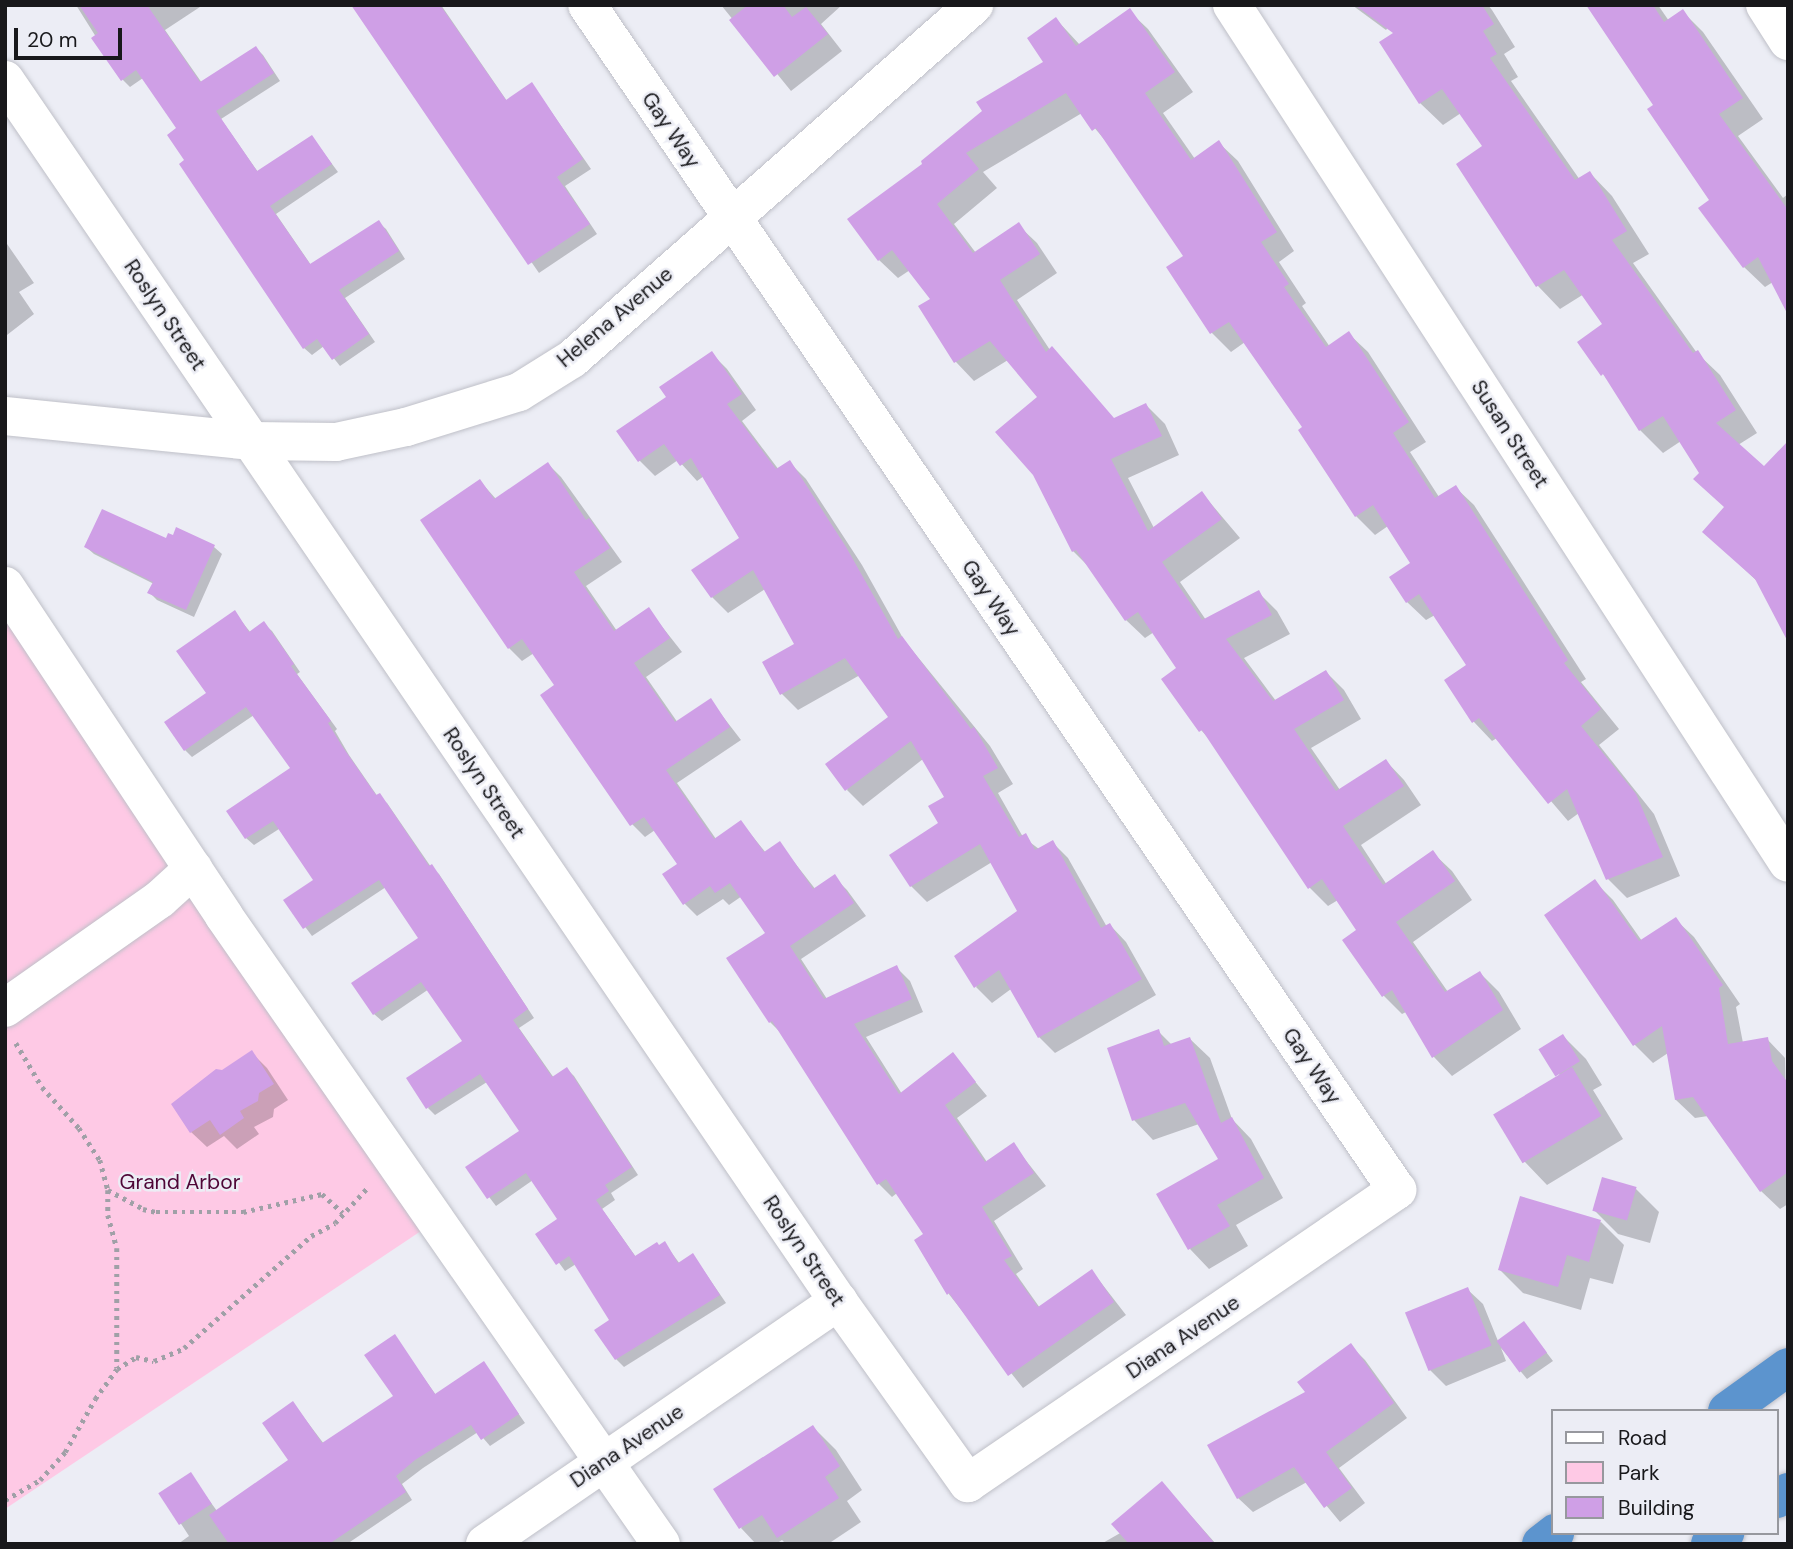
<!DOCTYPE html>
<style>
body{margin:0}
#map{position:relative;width:1793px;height:1549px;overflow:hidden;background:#ecedf5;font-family:"DM Sans",sans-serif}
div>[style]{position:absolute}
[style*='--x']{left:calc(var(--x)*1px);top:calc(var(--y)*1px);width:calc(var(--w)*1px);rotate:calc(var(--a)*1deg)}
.green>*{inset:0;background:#fec9e5}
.shadow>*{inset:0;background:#0003}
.building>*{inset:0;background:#cf9fe6;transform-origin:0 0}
.path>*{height:4.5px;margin-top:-2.25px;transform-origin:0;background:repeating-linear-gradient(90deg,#a0a0a7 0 3.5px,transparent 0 8.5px)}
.roads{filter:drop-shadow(0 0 2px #bfc0c8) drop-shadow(0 0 2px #bfc0c8)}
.minor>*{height:38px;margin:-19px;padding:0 19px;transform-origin:19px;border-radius:19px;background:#fff}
.highway>*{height:38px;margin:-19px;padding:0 19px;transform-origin:19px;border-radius:19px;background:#5c94ce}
span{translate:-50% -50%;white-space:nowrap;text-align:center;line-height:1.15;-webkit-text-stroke:5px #ecedf5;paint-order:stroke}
.street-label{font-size:21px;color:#18181b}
.park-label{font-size:21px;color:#4f0637}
.frame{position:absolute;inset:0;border:7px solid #18181b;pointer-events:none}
.legend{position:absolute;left:1551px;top:1409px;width:228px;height:126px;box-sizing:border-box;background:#ecedf5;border:2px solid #97989e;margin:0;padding:9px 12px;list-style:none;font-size:21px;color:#18181b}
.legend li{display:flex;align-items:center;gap:14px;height:35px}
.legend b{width:35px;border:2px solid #97989e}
.scale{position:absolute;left:14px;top:28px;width:108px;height:32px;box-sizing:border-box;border:4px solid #18181b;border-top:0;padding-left:9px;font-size:21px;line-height:24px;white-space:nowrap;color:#18181b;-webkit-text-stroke:5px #ecedf5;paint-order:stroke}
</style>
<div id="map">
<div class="green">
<div style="clip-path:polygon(5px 616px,424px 1229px,5px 1509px)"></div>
</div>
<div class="shadow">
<div style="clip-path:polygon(76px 5px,203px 5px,165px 30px,202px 83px,256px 48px,263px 55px,280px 81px,221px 119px,258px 172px,312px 137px,338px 172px,276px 214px,311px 265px,378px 222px,386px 229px,405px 259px,345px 298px,375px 342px,340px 366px,324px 346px,312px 355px,304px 348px,186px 161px,179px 128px,143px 78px,130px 87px,123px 80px)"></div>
<div style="clip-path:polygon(353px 5px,441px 5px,507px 101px,532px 84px,591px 169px,565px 186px,597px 234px,539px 273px)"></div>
<div style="clip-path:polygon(721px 5px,842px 5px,821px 24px,842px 51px,791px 91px)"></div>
<div style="clip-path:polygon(1352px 5px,1405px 5px,1386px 30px)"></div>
<div style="clip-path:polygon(1441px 5px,1488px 5px,1492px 10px,1515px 47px,1504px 54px,1518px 77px,1511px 81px,1580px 180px,1590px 173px,1612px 196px,1649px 254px,1633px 263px,1697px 353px,1720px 375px,1757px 433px,1738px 445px,1759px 583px,1704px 531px,1726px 508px,1681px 441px,1663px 453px,1640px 430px,1611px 384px,1579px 343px,1605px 324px,1584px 294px,1560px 309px,1538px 286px,1458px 165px,1485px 147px,1461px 113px,1443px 125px,1420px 103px)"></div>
<div style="clip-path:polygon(1595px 5px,1658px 5px,1669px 21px,1682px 11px,1703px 32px,1763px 119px,1738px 136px,1783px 198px,1788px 194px,1788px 311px,1773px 282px,1765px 287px,1744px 267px,1711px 200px)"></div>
<div style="clip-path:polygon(1129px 11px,1148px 29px,1193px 92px,1163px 113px,1195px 159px,1219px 143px,1238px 161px,1294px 251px,1279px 262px,1306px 303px,1302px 306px,1330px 347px,1349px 334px,1368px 352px,1426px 442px,1410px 452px,1439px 497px,1455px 487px,1474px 505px,1586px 679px,1581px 682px,1619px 729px,1599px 745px,1654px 814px,1680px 876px,1627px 898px,1608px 879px,1579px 813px,1568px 821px,1497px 738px,1492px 741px,1474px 722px,1446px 680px,1469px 665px,1435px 615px,1426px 620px,1407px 602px,1412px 564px,1388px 526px,1375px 535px,1356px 516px,1304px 428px,1245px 342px,1231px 352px,1212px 333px,1169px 267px,1185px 257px,1109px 145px,1082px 113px,983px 172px,997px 188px,954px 224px,976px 253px,1018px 225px,1037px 243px,1057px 273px,1017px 300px,1050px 350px,1115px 420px,1146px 405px,1165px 424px,1179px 455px,1128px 478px,1154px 528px,1202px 493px,1240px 538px,1180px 582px,1206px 620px,1258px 592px,1277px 611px,1290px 634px,1244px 658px,1276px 701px,1326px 672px,1344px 690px,1361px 719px,1311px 748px,1340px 790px,1386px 761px,1404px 780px,1421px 805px,1361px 845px,1387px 885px,1433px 853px,1452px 871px,1472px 900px,1413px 942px,1448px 992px,1480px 973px,1499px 992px,1521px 1029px,1452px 1076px,1434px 1057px,1406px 1012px,1402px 1014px,1384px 996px,1358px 930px,1338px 900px,1328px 906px,1310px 888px,1211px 741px,1201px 730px,1179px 668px,1154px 632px,1145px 638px,1126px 620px,1093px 571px,1073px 551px,1040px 397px,1008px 360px,974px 381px,956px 362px,920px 307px,932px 299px,910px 270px,898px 278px,879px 260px,925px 164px,1046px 62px,1056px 19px,1080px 45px)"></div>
<div style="clip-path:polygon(5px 241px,34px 283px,19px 292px,34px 314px,7px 335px)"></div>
<div style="clip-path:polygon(711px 353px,727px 369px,756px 410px,742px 421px,779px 470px,790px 463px,806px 479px,862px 565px,904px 640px,990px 746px,1013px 784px,998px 793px,1023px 837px,1039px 849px,1052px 842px,1068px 858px,1107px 927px,1110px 925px,1126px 942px,1156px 995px,1055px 1053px,1039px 1037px,1011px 989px,992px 1003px,976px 987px,1019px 911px,992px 862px,927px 902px,911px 886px,941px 824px,946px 798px,923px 759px,863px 806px,847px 790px,890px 717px,860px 675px,798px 710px,782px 694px,764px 663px,796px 645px,765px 589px,728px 613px,712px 597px,741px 538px,704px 476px,697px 481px,678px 460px,655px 476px,639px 460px,669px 397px)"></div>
<div style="clip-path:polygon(548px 464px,561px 477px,622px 562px,586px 586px,617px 631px,649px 610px,682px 652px,646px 677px,678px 723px,711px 701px,741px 740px,677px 783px,716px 839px,741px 822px,766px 853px,780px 844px,816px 890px,834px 877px,847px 890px,866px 916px,801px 959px,827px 999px,897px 968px,910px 981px,923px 1012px,866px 1037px,902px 1094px,953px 1055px,987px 1096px,957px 1118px,987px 1162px,1013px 1144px,1046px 1186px,994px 1221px,1023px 1269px,1016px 1274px,1040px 1308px,1092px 1271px,1126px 1315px,1023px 1388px,948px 1293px,926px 1234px,897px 1193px,892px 1197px,879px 1184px,784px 1036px,770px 1022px,729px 959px,768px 933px,742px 896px,729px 905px,723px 899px,697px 916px,684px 903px,679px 865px,655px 830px,645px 837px,632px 824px,556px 686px,534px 653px,522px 661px,509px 648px,480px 481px,496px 499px)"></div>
<div style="clip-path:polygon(177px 530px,214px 547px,222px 554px,194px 617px,157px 600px,150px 593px,154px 584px,94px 554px,86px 547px,167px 540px,173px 537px)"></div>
<div style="clip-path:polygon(235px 613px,251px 633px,264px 624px,272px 631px,300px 672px,297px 674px,337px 729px,335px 731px,349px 755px,378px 797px,387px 803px,431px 867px,439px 874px,534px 1018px,519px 1028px,554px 1078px,567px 1069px,574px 1076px,638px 1175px,611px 1193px,615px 1200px,602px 1209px,636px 1257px,665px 1244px,680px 1264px,693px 1255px,726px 1303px,624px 1367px,616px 1359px,611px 1320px,576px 1264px,565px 1271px,538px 1234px,559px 1220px,533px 1180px,496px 1206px,467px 1168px,521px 1132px,487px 1082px,435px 1115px,428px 1108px,465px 1042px,429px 989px,382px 1021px,374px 1014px,421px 939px,386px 887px,312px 936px,285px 900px,315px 880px,279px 829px,254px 845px,246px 838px,293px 769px,254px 715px,192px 757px,185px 750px,209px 694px)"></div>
<div style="clip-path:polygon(1595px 882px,1613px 900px,1642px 941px,1675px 919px,1694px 937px,1740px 1004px,1736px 1007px,1743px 1043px,1767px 1039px,1785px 1058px,1788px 1204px,1780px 1209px,1761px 1191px,1708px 1116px,1695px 1118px,1676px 1100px,1668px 1053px,1653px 1063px,1634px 1044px)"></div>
<div style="clip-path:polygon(1158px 1031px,1172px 1045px,1190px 1039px,1210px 1058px,1232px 1119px,1251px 1139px,1283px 1198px,1236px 1225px,1248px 1246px,1209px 1269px,1190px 1249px,1220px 1160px,1199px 1124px,1153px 1140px,1134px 1120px)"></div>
<div style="clip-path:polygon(1563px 1036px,1586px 1059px,1602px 1085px,1593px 1090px,1623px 1139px,1547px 1185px,1524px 1161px,1559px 1077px)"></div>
<div style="clip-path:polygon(252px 1053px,267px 1068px,288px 1100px,274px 1109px,273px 1117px,254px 1127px,259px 1134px,237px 1149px,224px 1136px,207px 1147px,191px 1132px,223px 1072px)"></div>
<div style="clip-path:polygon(1636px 1189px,1659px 1212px,1650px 1243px,1618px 1234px,1594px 1210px)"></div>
<div style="clip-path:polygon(1601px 1222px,1624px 1245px,1613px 1284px,1590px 1278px,1581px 1310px,1523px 1293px,1500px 1270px)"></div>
<div style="clip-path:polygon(1467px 1289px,1483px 1304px,1498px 1341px,1524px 1323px,1553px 1361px,1527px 1379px,1501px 1348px,1506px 1361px,1446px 1386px,1430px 1370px)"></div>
<div style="clip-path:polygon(394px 1336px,436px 1395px,484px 1364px,525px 1423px,490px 1446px,478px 1432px,423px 1468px,402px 1484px,412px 1500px,347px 1544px,178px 1544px,189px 1536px,161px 1493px,190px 1474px,217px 1511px,291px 1461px,293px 1403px,324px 1444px,395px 1396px)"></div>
<div style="clip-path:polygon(1350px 1345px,1365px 1360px,1407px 1418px,1339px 1468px,1365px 1503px,1340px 1522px,1307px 1482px,1253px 1512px,1238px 1498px,1307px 1393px)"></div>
<div style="clip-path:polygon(813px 1427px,836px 1450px,862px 1490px,847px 1501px,861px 1522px,828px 1544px,786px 1544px,782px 1540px,776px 1544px,756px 1544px,741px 1528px)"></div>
<div style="clip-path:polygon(1162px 1483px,1216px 1544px,1101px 1544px,1122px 1532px)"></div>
</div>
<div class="building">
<div style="clip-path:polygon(79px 5px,147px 5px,200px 82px,256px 46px,274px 73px,216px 111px,257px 171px,312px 135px,332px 164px,270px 206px,310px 264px,379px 220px,399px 251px,339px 290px,369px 334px,332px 360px,317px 339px,303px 349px,179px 164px,184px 160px,167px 135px,176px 128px,136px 70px,121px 81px,91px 38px,98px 33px)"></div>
<div style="clip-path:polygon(351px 5px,440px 5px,506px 100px,532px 82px,583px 159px,557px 177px,590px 224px,528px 265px)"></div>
<div style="clip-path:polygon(748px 5px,783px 5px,792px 17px,806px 7px,828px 34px,774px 77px,729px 20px)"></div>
<div style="clip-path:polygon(1355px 5px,1482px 5px,1494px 24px,1483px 31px,1497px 54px,1490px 58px,1575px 180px,1590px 171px,1627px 231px,1612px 240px,1693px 353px,1698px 350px,1736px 410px,1716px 423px,1764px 466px,1788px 441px,1788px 642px,1755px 579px,1702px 532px,1724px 507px,1693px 479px,1699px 473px,1663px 416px,1639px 431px,1603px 374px,1601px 376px,1577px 342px,1602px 324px,1564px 270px,1536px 287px,1456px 164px,1482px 146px,1442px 89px,1419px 104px,1379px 42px,1393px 33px)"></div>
<div style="clip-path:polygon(1586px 5px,1653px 5px,1664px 22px,1683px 9px,1743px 98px,1719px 114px,1788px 210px,1788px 315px,1758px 257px,1743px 268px,1698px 208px,1709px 200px,1647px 109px,1653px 105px)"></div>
<div style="clip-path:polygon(1130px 8px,1175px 72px,1145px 93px,1191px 160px,1219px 140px,1277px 232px,1261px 242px,1289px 284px,1284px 287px,1326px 347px,1349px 331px,1409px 422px,1393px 433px,1435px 498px,1456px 485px,1568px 660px,1564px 663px,1601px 709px,1581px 726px,1636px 794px,1663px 857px,1606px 880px,1567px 789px,1548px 804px,1479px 718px,1472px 723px,1444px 680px,1466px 665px,1419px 594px,1406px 603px,1389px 577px,1410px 563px,1373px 505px,1355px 517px,1298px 430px,1302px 427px,1229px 322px,1210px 334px,1166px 267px,1183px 256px,1096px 128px,1092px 131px,1066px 93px,966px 153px,979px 169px,937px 204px,973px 253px,1019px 222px,1040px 254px,1000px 280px,1046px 352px,1052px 346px,1114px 418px,1146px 403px,1162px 436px,1111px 459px,1148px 531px,1202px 491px,1222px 519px,1162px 562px,1202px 620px,1259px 590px,1272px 615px,1226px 639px,1273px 701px,1326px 670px,1344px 700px,1294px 729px,1336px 791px,1386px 759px,1404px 786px,1343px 826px,1383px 885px,1433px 850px,1455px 881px,1396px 922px,1445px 992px,1480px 971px,1503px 1010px,1432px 1058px,1392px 990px,1382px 997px,1342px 940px,1356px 930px,1322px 879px,1308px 889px,1202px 730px,1199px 732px,1161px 679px,1176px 668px,1138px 612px,1125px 621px,1076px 550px,1072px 552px,1033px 475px,995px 432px,1037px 397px,990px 341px,954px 363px,918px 306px,930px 299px,892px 250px,878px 261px,847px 219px,922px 164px,921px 161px,982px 111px,976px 102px,1043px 62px,1027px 38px,1056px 17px,1076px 46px)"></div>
<div style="clip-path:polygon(712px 351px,742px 394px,727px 404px,776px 469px,790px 460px,846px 547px,898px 639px,902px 636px,971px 729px,974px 727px,998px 768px,983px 776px,1019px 837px,1026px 833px,1035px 850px,1053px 840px,1101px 928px,1110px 923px,1142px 979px,1038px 1038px,999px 970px,974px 988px,954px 956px,1017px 911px,980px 844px,910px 887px,889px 855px,938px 823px,928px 806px,944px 797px,911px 741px,845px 791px,825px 764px,888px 717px,845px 658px,780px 695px,762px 662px,794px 644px,753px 570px,711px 598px,691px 570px,739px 538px,691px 458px,680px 466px,664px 444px,638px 462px,616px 431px,666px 397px,659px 387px)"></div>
<div style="clip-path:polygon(548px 462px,586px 520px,589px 518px,610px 548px,574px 572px,614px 631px,649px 607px,670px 638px,634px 663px,675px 722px,711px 698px,730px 727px,666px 770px,714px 839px,741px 820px,764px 852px,780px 841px,813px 889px,835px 874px,854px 903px,790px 946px,824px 999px,897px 965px,912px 999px,854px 1024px,899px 1094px,953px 1052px,976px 1082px,945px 1105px,985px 1162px,1014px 1142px,1034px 1173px,982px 1207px,1012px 1256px,1004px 1260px,1038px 1307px,1092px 1269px,1114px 1302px,1008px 1376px,949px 1293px,947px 1295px,914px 1240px,923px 1234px,886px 1179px,877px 1185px,772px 1021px,769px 1023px,726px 958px,765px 933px,730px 883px,715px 893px,710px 886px,683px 905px,662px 874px,677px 864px,644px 817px,630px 826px,540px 695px,554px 685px,522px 639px,508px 649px,420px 520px,480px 479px,494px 499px)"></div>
<div style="clip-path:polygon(102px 509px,166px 538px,168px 533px,173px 535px,176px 527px,215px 545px,186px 610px,147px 593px,153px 582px,84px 547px)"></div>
<div style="clip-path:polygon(235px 610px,249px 632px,264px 621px,294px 664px,291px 666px,331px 721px,328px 723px,342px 746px,376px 795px,380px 793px,429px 866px,432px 864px,528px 1009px,513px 1020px,552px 1077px,567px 1067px,632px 1167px,605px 1185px,609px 1191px,596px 1200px,635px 1256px,657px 1242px,659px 1245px,665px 1241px,678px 1263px,693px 1253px,720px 1295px,615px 1360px,594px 1330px,609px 1320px,569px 1256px,556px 1265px,535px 1234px,557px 1219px,526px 1173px,487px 1199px,465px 1167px,519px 1131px,480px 1074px,426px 1109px,406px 1078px,462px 1041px,421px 982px,373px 1015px,351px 983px,418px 938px,379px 880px,303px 929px,283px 900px,313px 880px,273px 821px,245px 839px,226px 811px,290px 768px,246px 707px,184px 751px,164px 722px,206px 693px,176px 651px)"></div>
<div style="clip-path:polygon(1595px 879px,1639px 941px,1676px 917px,1723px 985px,1719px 988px,1728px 1044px,1768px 1037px,1772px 1061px,1788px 1083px,1788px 1172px,1760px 1192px,1693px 1097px,1675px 1100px,1662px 1026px,1633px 1046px,1544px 915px)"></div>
<div style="clip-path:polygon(1159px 1029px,1164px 1046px,1190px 1037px,1221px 1123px,1232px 1117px,1264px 1178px,1217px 1205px,1230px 1226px,1188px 1250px,1156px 1194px,1218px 1159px,1185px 1103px,1132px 1121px,1107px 1048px)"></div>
<div style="left:1563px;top:1034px;width:32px;height:29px;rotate:58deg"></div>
<div style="clip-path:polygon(252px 1050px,274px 1084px,259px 1093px,258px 1101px,240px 1111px,244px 1118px,220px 1135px,210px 1120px,190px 1133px,171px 1104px,216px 1069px,222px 1070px)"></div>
<div style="left:1572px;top:1067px;width:57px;height:92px;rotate:59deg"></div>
<div style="left:1602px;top:1177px;width:36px;height:35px;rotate:16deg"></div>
<div style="clip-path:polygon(1520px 1196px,1601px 1220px,1589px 1262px,1567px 1255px,1558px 1287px,1498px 1270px)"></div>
<div style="left:1468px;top:1287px;width:63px;height:68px;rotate:68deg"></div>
<div style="left:1524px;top:1321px;width:39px;height:34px;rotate:54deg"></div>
<div style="clip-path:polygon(395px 1334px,435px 1394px,484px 1361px,519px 1414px,481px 1440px,471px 1425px,415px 1460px,396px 1476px,406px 1492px,329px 1544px,229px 1544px,209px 1515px,288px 1460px,262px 1423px,293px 1401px,322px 1443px,393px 1396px,364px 1355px)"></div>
<div style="clip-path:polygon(1351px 1343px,1394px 1403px,1326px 1452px,1352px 1488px,1324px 1508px,1294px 1467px,1237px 1499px,1207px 1445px,1305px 1392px,1297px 1382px)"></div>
<div style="clip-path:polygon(813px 1425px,840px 1466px,825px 1477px,839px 1498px,777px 1538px,762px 1515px,739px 1529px,713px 1489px)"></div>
<div style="left:191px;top:1472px;width:38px;height:39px;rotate:57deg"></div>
<div style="clip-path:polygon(1162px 1481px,1215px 1544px,1129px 1544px,1111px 1524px)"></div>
</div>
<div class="path">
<div style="--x:16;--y:1043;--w:51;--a:59.4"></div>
<div style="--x:42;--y:1087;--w:55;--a:47.9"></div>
<div style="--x:79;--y:1128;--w:38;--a:57"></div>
<div style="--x:100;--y:1160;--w:31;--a:75"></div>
<div style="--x:108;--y:1190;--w:25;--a:90"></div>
<div style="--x:108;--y:1215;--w:34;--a:75"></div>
<div style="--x:117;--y:1248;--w:120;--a:90"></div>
<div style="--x:108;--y:1190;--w:40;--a:28"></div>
<div style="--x:143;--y:1209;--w:13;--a:13"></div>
<div style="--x:156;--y:1212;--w:87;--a:0"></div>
<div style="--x:243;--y:1212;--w:81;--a:-12.8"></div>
<div style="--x:322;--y:1194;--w:28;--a:42"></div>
<div style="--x:5;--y:1500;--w:40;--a:-29.7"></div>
<div style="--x:40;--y:1480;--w:38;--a:-48"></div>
<div style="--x:65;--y:1452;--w:61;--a:-60.5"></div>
<div style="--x:95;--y:1399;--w:37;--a:-54"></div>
<div style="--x:117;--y:1369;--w:22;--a:-32"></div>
<div style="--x:136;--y:1357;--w:18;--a:13"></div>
<div style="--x:154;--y:1361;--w:33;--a:-23"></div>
<div style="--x:184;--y:1348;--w:169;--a:-41.4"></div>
<div style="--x:311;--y:1236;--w:27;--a:-28"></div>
<div style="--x:335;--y:1223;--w:50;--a:-47.4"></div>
</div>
<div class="roads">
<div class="minor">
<div style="--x:1232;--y:5;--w:1022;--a:57.06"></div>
<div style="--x:1765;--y:5;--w:43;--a:57.4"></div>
<div style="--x:5;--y:80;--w:1478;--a:55.7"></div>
<div style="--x:838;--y:1301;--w:224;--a:54.5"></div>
<div style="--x:968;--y:1483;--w:520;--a:-34.33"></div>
<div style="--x:1397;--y:1190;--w:1435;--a:-124.35"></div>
<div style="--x:5;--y:416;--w:247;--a:5.8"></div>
<div style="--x:251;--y:441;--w:85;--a:0.7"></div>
<div style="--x:336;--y:442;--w:72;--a:-12.1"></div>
<div style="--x:406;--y:427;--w:118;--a:-17.2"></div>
<div style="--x:519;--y:392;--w:62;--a:-31.9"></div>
<div style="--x:572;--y:359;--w:536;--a:-41.37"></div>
<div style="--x:5;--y:586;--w:396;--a:56.4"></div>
<div style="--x:224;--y:916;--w:765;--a:55.17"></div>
<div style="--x:5;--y:1008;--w:189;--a:-35.1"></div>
<div style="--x:160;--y:899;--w:45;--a:-42.3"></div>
<div style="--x:485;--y:1544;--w:429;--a:-34.5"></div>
</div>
<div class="highway">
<div style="--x:1727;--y:1411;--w:75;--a:-35.8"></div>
<div style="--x:1777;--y:1499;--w:13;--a:-32"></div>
<div style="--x:1541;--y:1544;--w:18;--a:-38"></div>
<div style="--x:1710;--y:1544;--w:19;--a:-36"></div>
</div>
</div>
<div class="street-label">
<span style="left:671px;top:130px;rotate:56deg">Gay Way</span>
<span style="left:165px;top:315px;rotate:56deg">Roslyn Street</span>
<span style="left:615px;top:317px;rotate:-40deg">Helena Avenue</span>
<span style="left:1510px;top:434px;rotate:57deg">Susan Street</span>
<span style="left:991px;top:598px;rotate:56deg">Gay Way</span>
<span style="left:484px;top:783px;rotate:56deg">Roslyn Street</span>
<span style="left:1312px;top:1066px;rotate:56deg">Gay Way</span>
<span style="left:804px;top:1251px;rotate:56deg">Roslyn Street</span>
<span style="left:1183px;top:1337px;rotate:-34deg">Diana Avenue</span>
<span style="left:627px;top:1446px;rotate:-34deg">Diana Avenue</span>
</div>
<div class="park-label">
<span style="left:180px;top:1182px">Grand Arbor</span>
</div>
<div class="frame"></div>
<ul class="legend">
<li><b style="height:9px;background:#fff"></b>Road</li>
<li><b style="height:19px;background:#fec9e5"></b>Park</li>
<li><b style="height:19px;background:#cf9fe6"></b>Building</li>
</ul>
<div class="scale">20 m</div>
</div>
